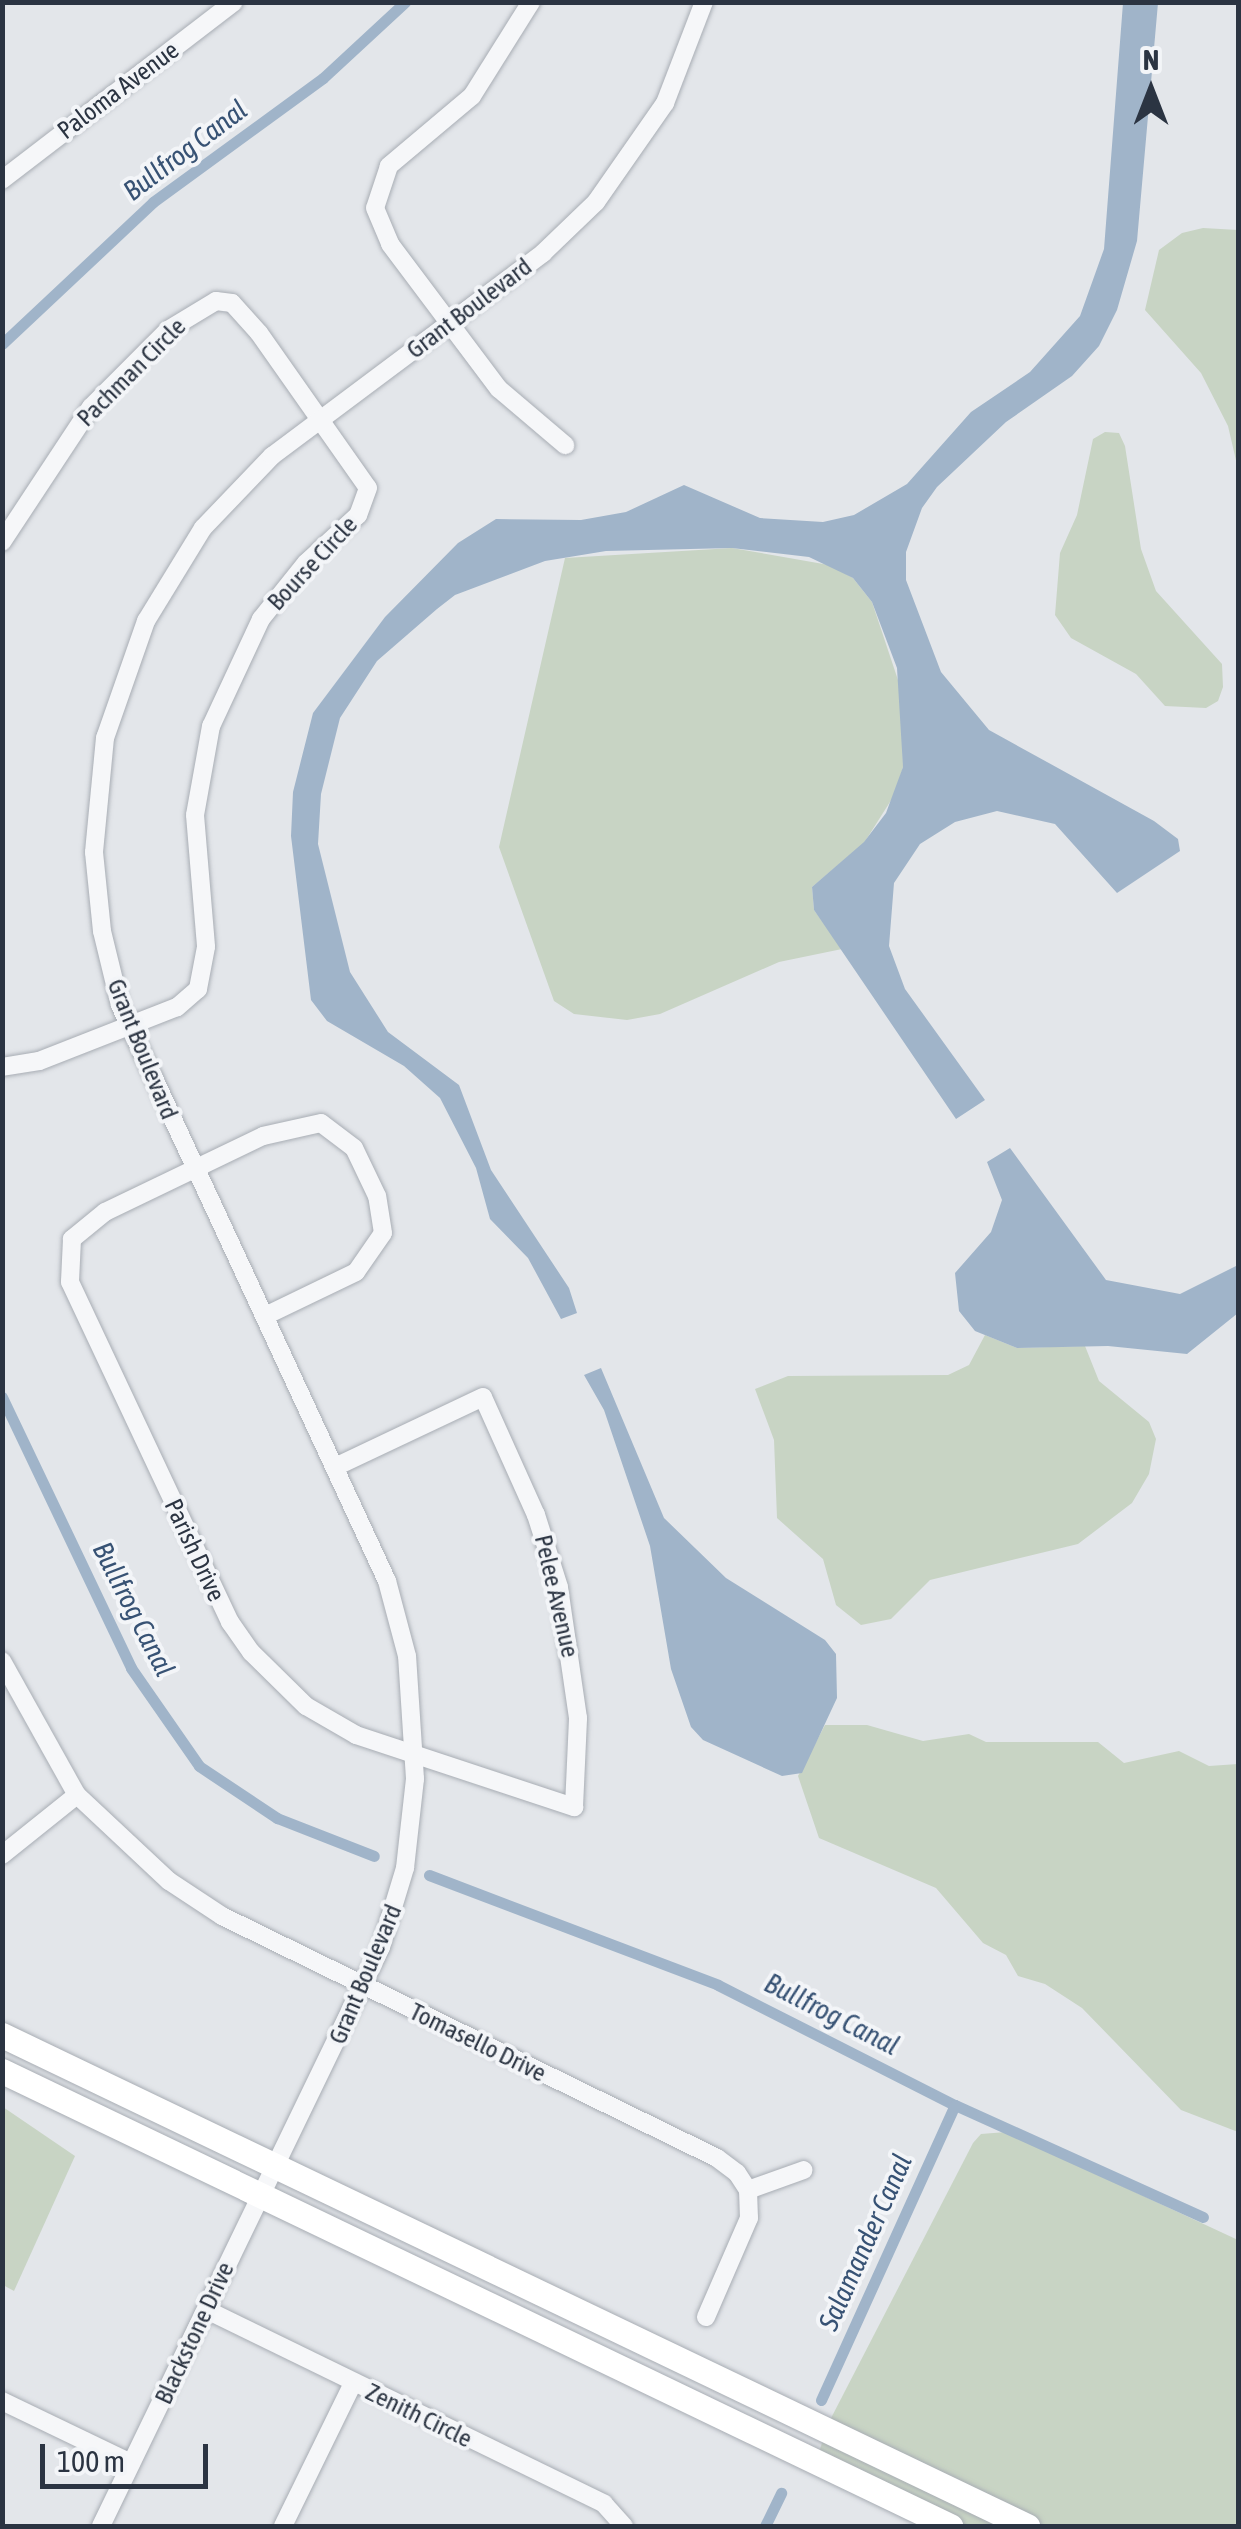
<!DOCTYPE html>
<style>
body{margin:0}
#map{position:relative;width:1241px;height:2529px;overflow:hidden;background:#e3e6ea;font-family:"Asap Condensed",sans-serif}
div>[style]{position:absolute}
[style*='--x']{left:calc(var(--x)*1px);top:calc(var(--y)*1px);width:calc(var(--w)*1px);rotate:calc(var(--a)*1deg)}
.green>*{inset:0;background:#c8d4c4}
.water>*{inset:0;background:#a0b4c9}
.canal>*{height:11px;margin:-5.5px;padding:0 5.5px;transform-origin:5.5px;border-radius:5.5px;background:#a0b4c9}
.roads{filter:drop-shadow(0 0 2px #a8adb4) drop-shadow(0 0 2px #a8adb4)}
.minor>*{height:18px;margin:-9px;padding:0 9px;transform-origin:9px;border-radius:9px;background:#f6f7f9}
.highway>*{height:25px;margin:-12.5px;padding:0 12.5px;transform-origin:12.5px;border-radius:12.5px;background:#fff}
span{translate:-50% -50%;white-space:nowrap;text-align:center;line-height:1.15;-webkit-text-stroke:8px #f3f5f8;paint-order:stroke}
.street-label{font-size:25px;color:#2b3442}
.water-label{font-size:28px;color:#375274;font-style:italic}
.frame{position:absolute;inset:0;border:5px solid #2b3442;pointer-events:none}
.north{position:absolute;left:1101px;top:40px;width:100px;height:100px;-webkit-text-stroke:8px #f3f5f8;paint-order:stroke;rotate:0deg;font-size:28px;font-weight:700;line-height:40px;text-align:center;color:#2b3442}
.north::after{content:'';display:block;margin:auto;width:35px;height:45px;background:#2b3442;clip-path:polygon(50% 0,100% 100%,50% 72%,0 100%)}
.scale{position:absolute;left:40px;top:2444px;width:168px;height:45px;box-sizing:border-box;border:5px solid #2b3442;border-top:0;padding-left:12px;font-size:30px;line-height:35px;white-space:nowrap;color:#2b3442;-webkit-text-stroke:8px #f3f5f8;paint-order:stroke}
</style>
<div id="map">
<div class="green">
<div style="clip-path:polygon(1203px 228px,1238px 230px,1238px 469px,1228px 426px,1201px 373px,1145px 310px,1159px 250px,1182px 233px)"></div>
<div style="clip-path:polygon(1105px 432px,1119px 433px,1125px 446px,1141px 549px,1156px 591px,1222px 664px,1223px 687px,1218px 701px,1206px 708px,1165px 706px,1136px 674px,1071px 638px,1055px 615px,1060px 553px,1077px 515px,1093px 439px)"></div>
<div style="clip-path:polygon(732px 548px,829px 565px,853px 578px,872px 602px,902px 692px,903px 767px,895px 794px,864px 843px,812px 887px,814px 910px,842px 949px,779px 962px,660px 1014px,627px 1020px,574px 1014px,554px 1001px,499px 847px,565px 558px)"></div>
<div style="clip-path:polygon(985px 1335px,1017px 1348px,1085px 1346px,1099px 1381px,1149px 1422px,1156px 1439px,1149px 1474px,1132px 1503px,1078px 1544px,930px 1580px,891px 1619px,861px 1625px,836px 1605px,823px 1559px,777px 1518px,774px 1440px,755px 1389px,788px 1376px,948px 1375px,969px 1365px)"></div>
<div style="clip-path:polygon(825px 1725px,867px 1725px,923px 1741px,969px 1734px,986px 1742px,1098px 1742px,1124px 1763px,1179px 1751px,1209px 1766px,1238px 1764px,1238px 2132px,1181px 2110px,1082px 2008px,1045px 1984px,1018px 1976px,1006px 1955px,983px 1943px,936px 1888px,819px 1838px,798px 1776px)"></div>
<div style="clip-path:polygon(3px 2107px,75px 2156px,14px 2291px,3px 2285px)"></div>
<div style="clip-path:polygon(1006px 2132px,1238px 2240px,1238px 2526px,1041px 2526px,828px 2424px,973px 2143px,981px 2134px)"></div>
<div style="clip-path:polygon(824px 2436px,1012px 2526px,965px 2526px,818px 2456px)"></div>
</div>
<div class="water">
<div style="clip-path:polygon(1123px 3px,1158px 3px,1137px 241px,1117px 310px,1099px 346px,1072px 376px,1006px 422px,937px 487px,922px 508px,906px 552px,906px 580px,941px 672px,989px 730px,1154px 821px,1178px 839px,1180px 851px,1117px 893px,1055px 824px,997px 811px,955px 822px,920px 844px,894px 883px,889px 946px,905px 989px,985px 1100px,956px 1119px,814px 910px,812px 887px,864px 842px,886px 813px,903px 767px,897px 668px,872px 602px,853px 578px,809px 557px,732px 548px,606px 551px,545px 561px,455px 595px,437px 609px,377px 661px,340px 718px,321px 794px,318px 844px,350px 972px,388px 1032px,459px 1085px,491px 1170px,569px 1288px,577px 1313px,561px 1319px,528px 1258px,490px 1219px,476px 1168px,440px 1098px,404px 1066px,327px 1021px,311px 1000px,291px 836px,293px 792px,313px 713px,385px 617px,458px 543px,496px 519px,581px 520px,626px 512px,684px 485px,760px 518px,823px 522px,854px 515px,907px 484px,971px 412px,1030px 372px,1080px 316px,1104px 249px)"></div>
<div style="clip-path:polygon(1010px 1148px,1106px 1280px,1180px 1294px,1238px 1265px,1238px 1313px,1187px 1354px,1108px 1346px,1017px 1348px,975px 1331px,959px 1311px,955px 1273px,991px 1232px,1002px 1200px,987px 1162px)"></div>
<div style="clip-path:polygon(601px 1368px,664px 1518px,726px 1578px,825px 1640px,836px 1654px,837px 1698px,802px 1773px,782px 1776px,703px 1740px,691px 1727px,671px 1669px,650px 1546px,604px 1410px,584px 1375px)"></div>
</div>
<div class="canal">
<div style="--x:2;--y:344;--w:207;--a:-43.2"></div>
<div style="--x:153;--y:202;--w:210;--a:-36.1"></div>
<div style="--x:323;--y:78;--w:112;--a:-42.8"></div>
<div style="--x:2;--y:1397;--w:300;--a:64.5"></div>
<div style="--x:131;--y:1668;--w:119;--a:55.2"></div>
<div style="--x:199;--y:1766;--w:94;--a:33.7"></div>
<div style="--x:277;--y:1818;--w:104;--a:21.4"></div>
<div style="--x:429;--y:1875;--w:309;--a:20.8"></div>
<div style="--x:718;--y:1985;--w:266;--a:26.9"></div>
<div style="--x:955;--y:2105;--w:272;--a:24.3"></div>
<div style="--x:821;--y:2400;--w:324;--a:-65.6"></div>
<div style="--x:765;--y:2526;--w:37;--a:-64"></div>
</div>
<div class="roads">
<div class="minor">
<div style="--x:531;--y:2;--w:111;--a:122.1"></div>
<div style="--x:472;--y:96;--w:109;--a:139.9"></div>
<div style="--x:389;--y:166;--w:44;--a:108.4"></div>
<div style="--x:375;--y:208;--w:39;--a:67"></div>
<div style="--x:390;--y:244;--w:181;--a:53.1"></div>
<div style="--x:499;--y:389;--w:87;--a:40.3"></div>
<div style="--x:2;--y:180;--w:292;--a:-37.5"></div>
<div style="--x:2;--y:542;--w:162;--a:-56.6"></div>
<div style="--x:91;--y:407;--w:109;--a:-45"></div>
<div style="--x:168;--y:330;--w:56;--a:-31.1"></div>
<div style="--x:216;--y:301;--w:16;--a:7"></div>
<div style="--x:232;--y:303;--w:40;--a:48"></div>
<div style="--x:259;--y:333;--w:189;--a:54.9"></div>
<div style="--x:368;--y:488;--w:29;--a:110"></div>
<div style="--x:358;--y:515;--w:71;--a:137.3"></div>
<div style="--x:306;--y:563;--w:72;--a:128.8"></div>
<div style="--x:261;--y:619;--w:118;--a:115"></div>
<div style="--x:211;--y:726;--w:90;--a:100.2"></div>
<div style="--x:195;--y:815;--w:132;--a:85.2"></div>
<div style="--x:206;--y:947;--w:43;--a:100.8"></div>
<div style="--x:198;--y:989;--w:28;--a:139"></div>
<div style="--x:177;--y:1007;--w:148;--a:158.6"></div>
<div style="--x:39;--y:1061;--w:37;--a:171"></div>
<div style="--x:265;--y:1316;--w:101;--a:-25.8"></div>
<div style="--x:356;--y:1272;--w:47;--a:-55.3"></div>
<div style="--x:383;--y:1233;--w:37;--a:-99"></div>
<div style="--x:377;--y:1196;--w:53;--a:-115.6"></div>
<div style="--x:354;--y:1148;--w:41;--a:-142.9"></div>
<div style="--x:321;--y:1123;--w:59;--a:167.4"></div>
<div style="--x:263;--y:1136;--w:175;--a:154.3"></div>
<div style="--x:105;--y:1212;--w:43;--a:140.7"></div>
<div style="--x:72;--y:1239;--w:43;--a:92.7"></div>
<div style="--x:70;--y:1282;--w:376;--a:64.8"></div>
<div style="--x:230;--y:1622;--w:37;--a:55"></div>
<div style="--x:251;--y:1652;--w:77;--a:44.5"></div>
<div style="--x:306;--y:1706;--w:58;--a:30.1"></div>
<div style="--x:356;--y:1735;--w:230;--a:18.3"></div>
<div style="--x:574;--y:1807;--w:89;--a:-87.4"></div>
<div style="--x:578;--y:1718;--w:132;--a:-98.3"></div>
<div style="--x:559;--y:1587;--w:76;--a:-107.7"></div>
<div style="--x:536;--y:1515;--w:129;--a:-114.2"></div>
<div style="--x:483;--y:1397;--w:161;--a:154.7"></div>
<div style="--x:2;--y:1661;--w:154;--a:60.8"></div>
<div style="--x:77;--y:1795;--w:126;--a:43.1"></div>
<div style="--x:169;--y:1881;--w:64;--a:33.4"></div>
<div style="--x:222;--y:1916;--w:551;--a:26.05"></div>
<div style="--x:717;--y:2158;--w:25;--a:37"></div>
<div style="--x:737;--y:2173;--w:20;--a:57"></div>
<div style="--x:748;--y:2190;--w:28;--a:88"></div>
<div style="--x:749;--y:2218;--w:108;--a:113.5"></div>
<div style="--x:2;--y:1855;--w:96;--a:-38.7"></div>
<div style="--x:748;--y:2190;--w:59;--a:-19.7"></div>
<div style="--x:207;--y:2310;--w:442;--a:26"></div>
<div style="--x:604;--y:2504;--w:30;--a:48"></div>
<div style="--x:2;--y:2401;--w:143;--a:25.7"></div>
<div style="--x:101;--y:2526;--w:643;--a:-64.19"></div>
<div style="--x:381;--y:1947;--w:83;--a:-73.1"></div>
<div style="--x:405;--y:1868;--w:90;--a:-83.6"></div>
<div style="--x:415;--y:1779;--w:123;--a:-93.7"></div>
<div style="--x:407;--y:1656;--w:78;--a:-104.9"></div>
<div style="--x:387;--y:1581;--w:635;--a:-114.87"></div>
<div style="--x:120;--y:1005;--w:76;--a:-103.7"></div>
<div style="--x:102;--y:931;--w:79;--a:-95.8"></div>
<div style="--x:94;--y:852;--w:115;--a:-84.5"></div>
<div style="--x:105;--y:738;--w:124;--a:-70.7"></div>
<div style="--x:146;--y:621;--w:109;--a:-58.5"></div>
<div style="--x:203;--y:528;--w:100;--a:-46.2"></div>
<div style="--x:272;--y:456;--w:339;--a:-36.8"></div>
<div style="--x:543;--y:253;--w:74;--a:-43.9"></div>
<div style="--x:596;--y:202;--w:121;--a:-55.1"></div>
<div style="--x:665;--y:103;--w:108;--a:-68.9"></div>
<div style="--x:283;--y:2526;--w:159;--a:-63.9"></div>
</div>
<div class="highway">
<div style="--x:2;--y:2035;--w:1137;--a:25.6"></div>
<div style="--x:2;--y:2071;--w:1052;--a:25.64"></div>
</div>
</div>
<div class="street-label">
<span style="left:118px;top:90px;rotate:-37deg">Paloma Avenue</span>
<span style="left:469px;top:308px;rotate:-37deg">Grant Boulevard</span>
<span style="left:131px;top:372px;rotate:-45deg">Pachman Circle</span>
<span style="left:312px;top:563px;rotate:-47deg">Bourse Circle</span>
<span style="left:143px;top:1049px;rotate:68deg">Grant Boulevard</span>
<span style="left:195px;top:1550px;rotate:65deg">Parish Drive</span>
<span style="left:557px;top:1596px;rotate:77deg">Pelee Avenue</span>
<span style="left:365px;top:1974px;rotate:-67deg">Grant Boulevard</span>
<span style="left:478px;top:2042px;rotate:26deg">Tomasello Drive</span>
<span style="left:194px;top:2333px;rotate:-65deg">Blackstone Drive</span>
<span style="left:419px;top:2415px;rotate:26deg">Zenith Circle</span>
</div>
<div class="water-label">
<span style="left:185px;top:150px;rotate:-37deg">Bullfrog Canal</span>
<span style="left:134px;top:1609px;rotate:63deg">Bullfrog Canal</span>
<span style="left:832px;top:2014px;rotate:27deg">Bullfrog Canal</span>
<span style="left:865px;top:2242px;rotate:-66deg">Salamander Canal</span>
</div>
<div class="frame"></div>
<div class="north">N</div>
<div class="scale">100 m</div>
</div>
